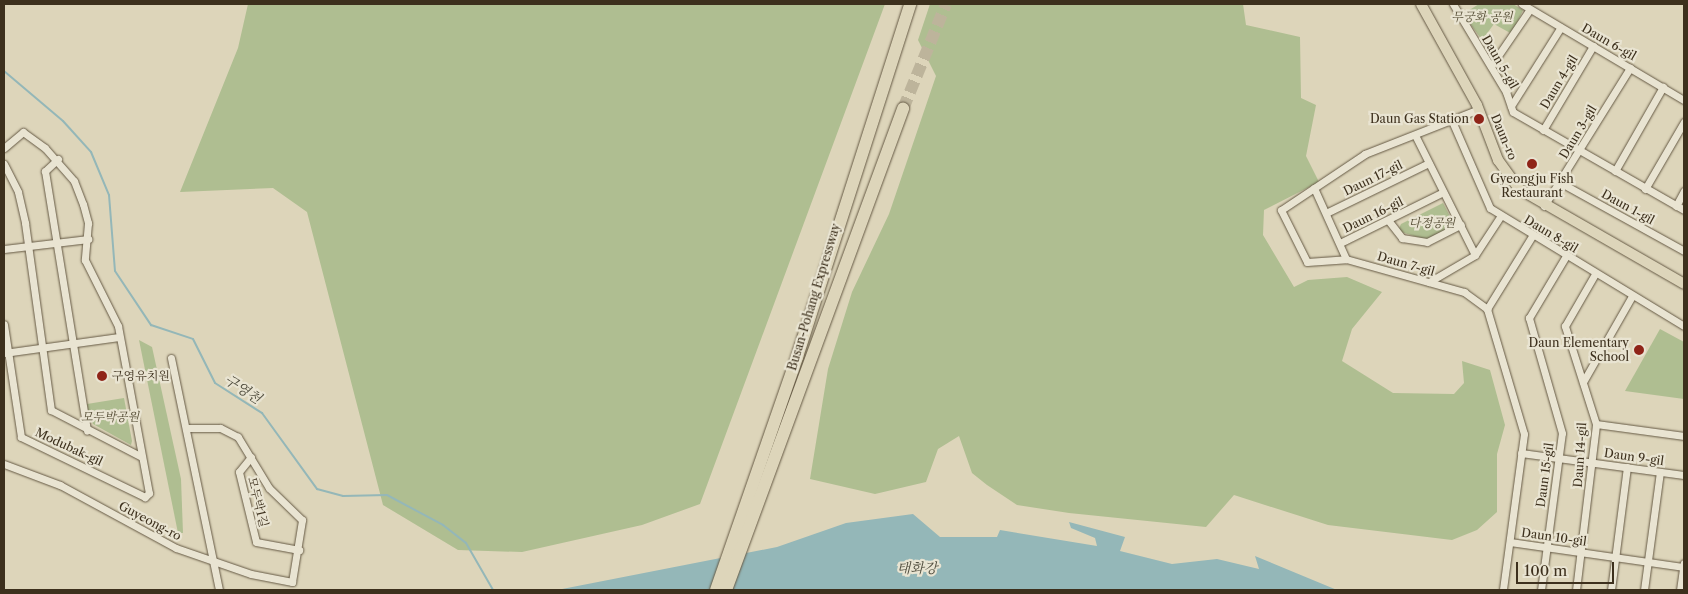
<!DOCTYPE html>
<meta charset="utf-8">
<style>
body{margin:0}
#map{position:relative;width:1688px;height:594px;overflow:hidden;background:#ddd5ba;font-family:"Libre Caslon Text","Noto Serif KR",serif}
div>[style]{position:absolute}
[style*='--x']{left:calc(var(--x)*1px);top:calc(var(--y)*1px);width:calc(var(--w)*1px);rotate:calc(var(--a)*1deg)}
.green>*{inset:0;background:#afbe91}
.water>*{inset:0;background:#94b7b8}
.stream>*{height:2px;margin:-1px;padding:0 1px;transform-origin:1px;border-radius:1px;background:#94b7b8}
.motorway-tunnel>*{height:12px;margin-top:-6px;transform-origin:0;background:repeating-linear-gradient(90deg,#bdb49b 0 12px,transparent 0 18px)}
.roads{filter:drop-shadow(0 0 1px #655944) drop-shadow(0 0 1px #655944)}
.minor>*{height:7px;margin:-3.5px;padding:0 3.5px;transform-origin:3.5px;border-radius:3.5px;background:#e9e4d2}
.primary>*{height:10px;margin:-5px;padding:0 5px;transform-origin:5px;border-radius:5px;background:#ddd5ba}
.motorway>*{height:12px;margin:-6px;padding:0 6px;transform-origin:6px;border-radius:6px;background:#ddd5ba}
.dots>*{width:14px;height:14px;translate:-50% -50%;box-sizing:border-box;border:2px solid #e9e4d2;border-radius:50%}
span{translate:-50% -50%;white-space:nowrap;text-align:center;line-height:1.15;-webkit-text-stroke:4.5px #e9e4d2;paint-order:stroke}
.park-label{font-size:12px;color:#544c34;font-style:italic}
.street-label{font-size:12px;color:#3d301d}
.poi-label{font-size:12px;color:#3d301d}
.right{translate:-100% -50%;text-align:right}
.left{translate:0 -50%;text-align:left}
.water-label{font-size:14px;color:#4e4b3c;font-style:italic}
.frame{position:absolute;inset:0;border:5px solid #3d301d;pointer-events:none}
.scale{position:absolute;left:1516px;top:562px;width:98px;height:22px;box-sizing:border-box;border:2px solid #3d301d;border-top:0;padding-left:6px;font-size:15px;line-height:18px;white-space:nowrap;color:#3d301d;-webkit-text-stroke:4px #e9e4d2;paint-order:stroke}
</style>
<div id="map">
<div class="green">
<div style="clip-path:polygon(248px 4px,885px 4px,700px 504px,642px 525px,522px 552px,458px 550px,383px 505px,307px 212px,273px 188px,180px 192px,238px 48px)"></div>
<div style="clip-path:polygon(930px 4px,1243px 4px,1246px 25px,1300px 37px,1301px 98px,1316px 105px,1306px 156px,1319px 182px,1264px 210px,1263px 235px,1294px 287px,1308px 280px,1347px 277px,1382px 292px,1352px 329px,1342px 361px,1393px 393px,1454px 394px,1464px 383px,1462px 361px,1490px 370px,1505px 425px,1497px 454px,1497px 512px,1477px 530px,1452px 540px,1328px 525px,1234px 495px,1206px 527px,1069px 513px,1017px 505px,987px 485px,972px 473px,959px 436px,938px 449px,926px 482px,875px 494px,810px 479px,828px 369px,852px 292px,889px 214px,936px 76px,918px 40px)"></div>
<div style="clip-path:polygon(1479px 4px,1513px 4px,1523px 10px,1512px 34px,1494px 24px,1482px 40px,1463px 14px)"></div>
<div style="clip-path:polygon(1443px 203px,1455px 226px,1427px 240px,1398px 231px,1401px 224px)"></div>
<div style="clip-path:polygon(1660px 329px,1684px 342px,1684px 399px,1625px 391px)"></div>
<div style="clip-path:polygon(139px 340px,152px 347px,181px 479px,183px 533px,178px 533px)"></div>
<div style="clip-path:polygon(124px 398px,132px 441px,131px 445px,93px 424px,89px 416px,87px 404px)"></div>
</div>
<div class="water">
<div style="clip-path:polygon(913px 514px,940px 537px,997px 537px,1000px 530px,1097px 546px,1095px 538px,1071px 528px,1069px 522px,1125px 537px,1120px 551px,1172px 564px,1217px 559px,1259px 569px,1255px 556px,1337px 590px,557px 590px,777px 547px,846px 523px)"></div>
</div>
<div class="stream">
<div style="--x:4;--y:71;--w:77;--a:40.3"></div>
<div style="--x:63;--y:121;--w:42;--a:47.9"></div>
<div style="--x:91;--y:152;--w:47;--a:67.3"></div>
<div style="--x:109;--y:195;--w:76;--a:85.5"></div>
<div style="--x:115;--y:271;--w:65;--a:56.3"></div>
<div style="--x:151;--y:325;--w:44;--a:18.4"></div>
<div style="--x:193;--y:339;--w:49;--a:63.4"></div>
<div style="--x:215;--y:383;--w:56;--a:32.6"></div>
<div style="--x:262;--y:413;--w:94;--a:54.1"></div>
<div style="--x:317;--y:489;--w:27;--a:15"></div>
<div style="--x:343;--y:496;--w:44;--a:-1.3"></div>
<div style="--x:387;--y:495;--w:64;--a:28.2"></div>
<div style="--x:443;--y:525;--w:29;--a:38"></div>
<div style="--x:466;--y:543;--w:54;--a:60.1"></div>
</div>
<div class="motorway-tunnel">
<div style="--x:903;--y:109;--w:113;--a:-67.7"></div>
</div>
<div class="roads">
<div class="minor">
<div style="--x:1453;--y:4;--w:103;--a:58.9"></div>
<div style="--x:1506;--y:92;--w:21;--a:71"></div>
<div style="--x:1513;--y:112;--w:197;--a:29.8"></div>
<div style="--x:1522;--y:4;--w:188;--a:30.7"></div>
<div style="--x:1491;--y:66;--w:69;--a:-55.6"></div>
<div style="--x:1511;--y:106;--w:93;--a:-57.7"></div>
<div style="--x:1479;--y:109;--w:123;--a:158.5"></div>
<div style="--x:1365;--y:154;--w:101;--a:146.3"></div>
<div style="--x:1281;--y:210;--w:58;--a:63.4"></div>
<div style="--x:1307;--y:262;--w:39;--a:-4"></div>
<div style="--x:1346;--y:259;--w:123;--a:15.6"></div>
<div style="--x:1464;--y:292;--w:29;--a:36"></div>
<div style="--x:1487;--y:309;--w:130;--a:73.5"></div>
<div style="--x:1524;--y:434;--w:157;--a:97.7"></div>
<div style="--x:1452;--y:121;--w:95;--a:66.4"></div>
<div style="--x:1490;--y:208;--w:227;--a:31.3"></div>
<div style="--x:1543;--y:130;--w:98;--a:-59.2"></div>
<div style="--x:1415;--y:135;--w:134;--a:63.4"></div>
<div style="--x:4;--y:148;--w:25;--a:-40"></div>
<div style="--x:23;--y:132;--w:27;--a:36"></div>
<div style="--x:45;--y:148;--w:44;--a:48.7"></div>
<div style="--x:74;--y:181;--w:25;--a:69"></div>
<div style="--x:83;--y:204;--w:20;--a:75"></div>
<div style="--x:88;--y:223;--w:37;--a:95"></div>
<div style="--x:85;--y:260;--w:74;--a:63.4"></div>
<div style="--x:118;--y:326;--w:170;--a:79.5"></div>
<div style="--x:149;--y:493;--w:6;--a:135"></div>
<div style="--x:145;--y:497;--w:138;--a:-154.2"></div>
<div style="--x:21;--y:437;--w:114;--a:-98.6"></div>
<div style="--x:58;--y:159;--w:18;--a:137"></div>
<div style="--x:45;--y:171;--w:263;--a:80.8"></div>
<div style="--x:4;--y:164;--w:31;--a:63"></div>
<div style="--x:18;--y:192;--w:32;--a:77"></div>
<div style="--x:25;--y:223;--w:189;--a:82.1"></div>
<div style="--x:51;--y:410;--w:102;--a:27.3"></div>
<div style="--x:1615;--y:171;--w:97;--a:-60.3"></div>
<div style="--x:1561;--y:183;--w:141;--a:28.9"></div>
<div style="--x:1314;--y:188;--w:78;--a:65.7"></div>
<div style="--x:1645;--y:189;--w:78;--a:-59.8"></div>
<div style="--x:1544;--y:206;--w:163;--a:-58.1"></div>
<div style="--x:1676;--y:206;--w:17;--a:-62"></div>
<div style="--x:1326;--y:213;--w:114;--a:-25.9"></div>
<div style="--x:1388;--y:220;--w:23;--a:52"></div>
<div style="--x:1402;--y:238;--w:25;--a:9"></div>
<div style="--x:1427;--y:242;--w:38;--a:-27"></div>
<div style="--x:1340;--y:243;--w:115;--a:-26.3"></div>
<div style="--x:4;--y:249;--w:85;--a:-6.8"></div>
<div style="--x:1429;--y:282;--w:53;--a:-30.4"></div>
<div style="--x:1475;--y:255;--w:45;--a:-56.7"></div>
<div style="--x:1487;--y:309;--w:86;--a:-58.3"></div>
<div style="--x:4;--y:353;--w:116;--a:-7.9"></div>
<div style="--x:171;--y:358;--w:237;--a:78.3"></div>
<div style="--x:1583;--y:382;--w:99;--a:-60.3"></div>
<div style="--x:1596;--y:424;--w:89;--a:7.8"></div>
<div style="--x:1521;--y:453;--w:164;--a:7.7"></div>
<div style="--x:251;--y:457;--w:19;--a:129"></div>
<div style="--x:239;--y:472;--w:72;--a:76.3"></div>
<div style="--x:256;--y:542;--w:44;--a:10.5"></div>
<div style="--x:4;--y:464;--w:60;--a:20.6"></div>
<div style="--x:60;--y:485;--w:132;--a:28.5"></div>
<div style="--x:176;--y:548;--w:79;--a:19.1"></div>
<div style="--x:251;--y:574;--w:42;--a:11"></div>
<div style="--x:292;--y:582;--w:63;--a:-80.8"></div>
<div style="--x:302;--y:520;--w:46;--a:-135.9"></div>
<div style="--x:269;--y:488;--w:60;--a:-121.3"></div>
<div style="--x:238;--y:437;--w:20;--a:-153"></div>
<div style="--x:220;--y:428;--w:34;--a:180"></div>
<div style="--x:1510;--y:542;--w:176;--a:8.2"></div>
<div style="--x:1541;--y:590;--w:158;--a:-82.4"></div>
<div style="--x:1562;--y:433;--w:120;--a:-106"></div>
<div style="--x:1529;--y:318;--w:72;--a:-59.2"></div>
<div style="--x:1576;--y:590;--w:167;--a:-83.1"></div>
<div style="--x:1596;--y:424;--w:103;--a:-107.6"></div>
<div style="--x:1565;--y:326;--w:60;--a:-60"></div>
<div style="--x:1611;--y:590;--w:124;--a:-82.6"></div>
<div style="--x:1644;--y:590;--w:119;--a:-82.3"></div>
<div style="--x:1680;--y:590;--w:27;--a:-82"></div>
</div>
<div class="primary">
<div style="--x:1421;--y:4;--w:115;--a:61"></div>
<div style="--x:1477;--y:105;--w:59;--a:69.1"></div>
<div style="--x:1498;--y:160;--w:36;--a:54"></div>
<div style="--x:1519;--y:189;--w:190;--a:29.9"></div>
</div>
<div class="motorway">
<div style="--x:716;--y:590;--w:247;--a:-70.8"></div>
<div style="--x:797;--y:357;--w:371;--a:-72.2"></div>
<div style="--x:726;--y:590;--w:513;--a:-69.8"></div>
</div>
</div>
<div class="dots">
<div style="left:1479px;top:119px;background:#8f2418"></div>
<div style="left:1532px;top:164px;background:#8f2418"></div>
<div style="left:1639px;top:350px;background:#8f2418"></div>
<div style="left:102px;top:376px;background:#8f2418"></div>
</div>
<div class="park-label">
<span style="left:1482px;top:17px">무궁화 공원</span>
<span style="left:1432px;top:223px">다정공원</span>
<span style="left:110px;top:417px">모두박공원</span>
</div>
<div class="street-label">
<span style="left:1609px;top:42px;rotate:30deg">Daun 6-gil</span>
<span style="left:1500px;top:62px;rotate:60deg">Daun 5-gil</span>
<span style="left:1559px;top:82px;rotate:-59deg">Daun 4-gil</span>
<span style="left:1578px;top:132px;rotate:-59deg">Daun 3-gil</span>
<span style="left:1504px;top:137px;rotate:67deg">Daun-ro</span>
<span style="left:1373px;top:178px;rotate:-26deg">Daun 17-gil</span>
<span style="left:1628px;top:207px;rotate:29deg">Daun 1-gil</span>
<span style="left:1373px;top:215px;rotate:-26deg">Daun 16-gil</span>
<span style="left:1551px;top:234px;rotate:31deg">Daun 8-gil</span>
<span style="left:1406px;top:264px;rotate:16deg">Daun 7-gil</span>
<span style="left:814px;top:297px;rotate:-73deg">Busan-Pohang Expressway</span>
<span style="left:69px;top:447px;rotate:25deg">Modubak-gil</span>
<span style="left:1580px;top:455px;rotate:-86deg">Daun 14-gil</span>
<span style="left:1634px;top:457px;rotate:8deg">Daun 9-gil</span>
<span style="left:1545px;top:475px;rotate:-82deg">Daun 15-gil</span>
<span style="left:258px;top:502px;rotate:76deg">모두박1길</span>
<span style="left:150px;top:521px;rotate:28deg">Guyeong-ro</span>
<span style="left:1554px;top:537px;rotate:8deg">Daun 10-gil</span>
</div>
<div class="poi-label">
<span class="right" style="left:1469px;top:119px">Daun Gas Station</span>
<span style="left:1532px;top:186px">Gyeongju Fish<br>Restaurant</span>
<span class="right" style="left:1629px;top:350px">Daun Elementary<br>School</span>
<span class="left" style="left:112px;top:376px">구영유치원</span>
</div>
<div class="water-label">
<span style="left:243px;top:389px;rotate:33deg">구영천</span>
<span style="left:917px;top:568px">태화강</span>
</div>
<div class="frame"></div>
<div class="scale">100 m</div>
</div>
